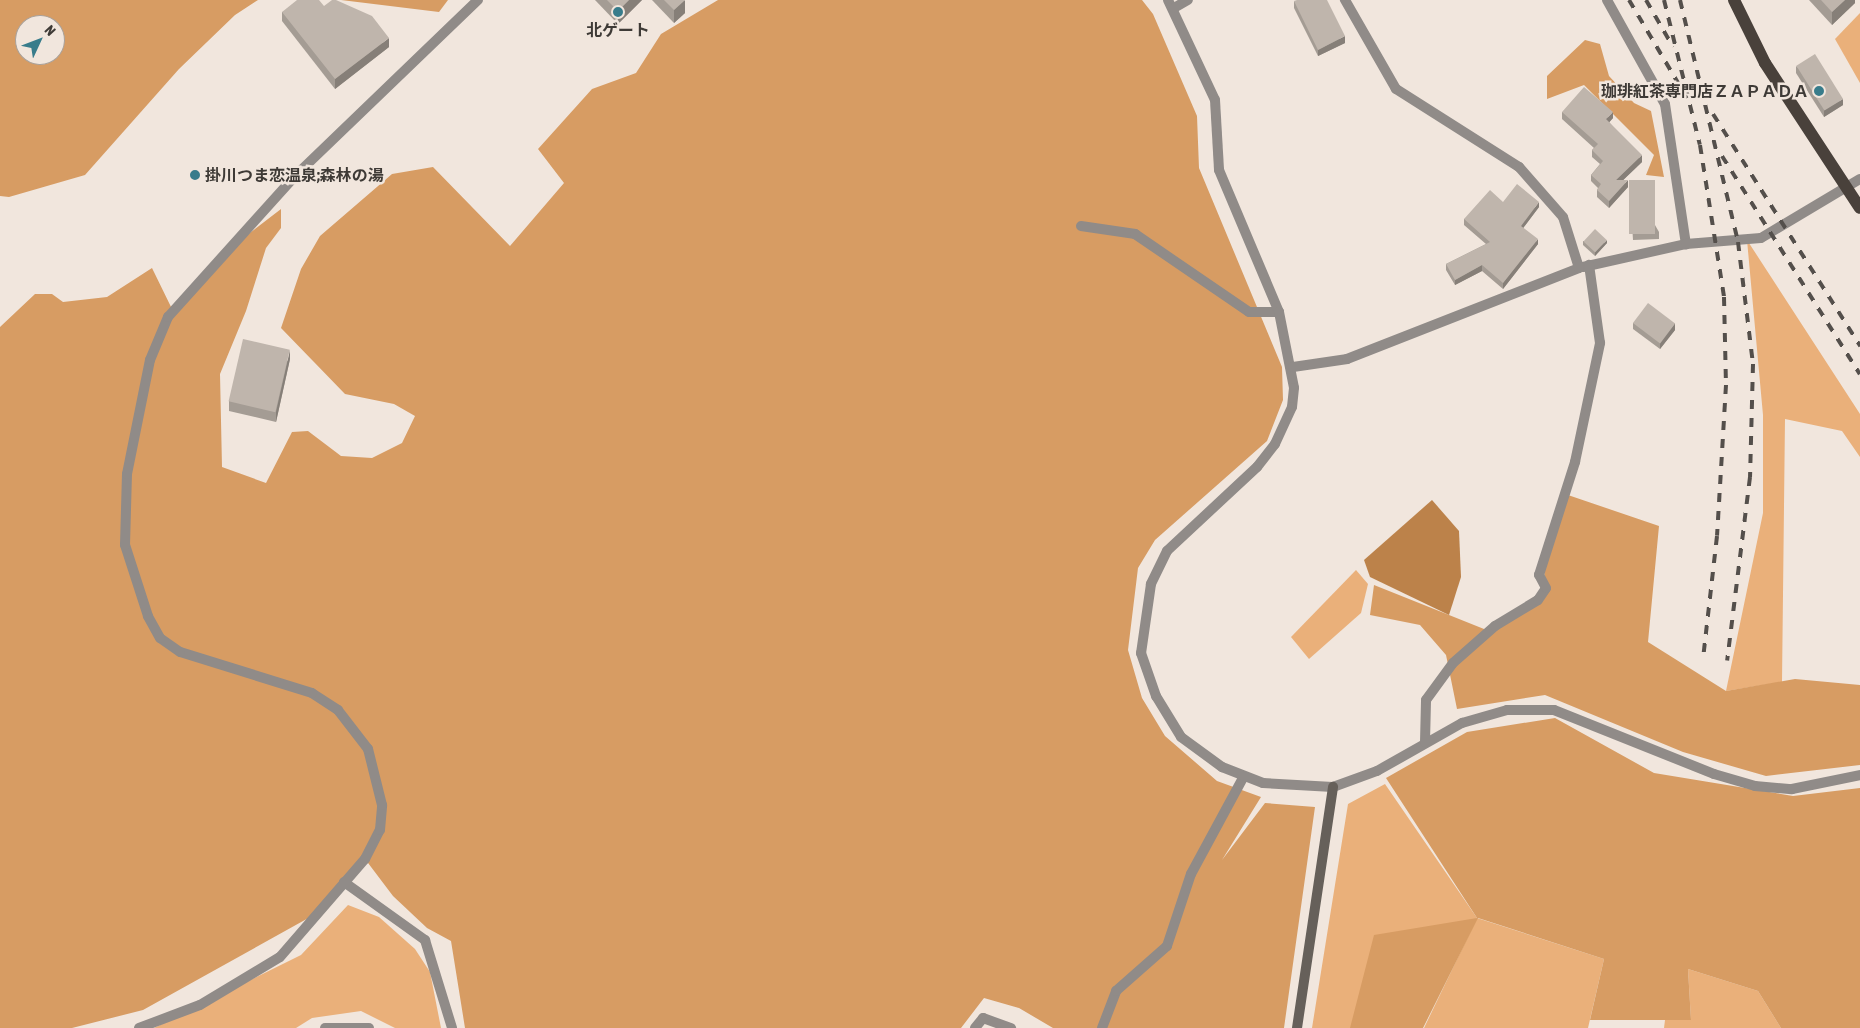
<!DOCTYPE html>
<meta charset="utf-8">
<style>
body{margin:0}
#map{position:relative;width:1860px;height:1028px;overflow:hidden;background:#f1e6dd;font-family:"Asap Condensed","Noto Sans JP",sans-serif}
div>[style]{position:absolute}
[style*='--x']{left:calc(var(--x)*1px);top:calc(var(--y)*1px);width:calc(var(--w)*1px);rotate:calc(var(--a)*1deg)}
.green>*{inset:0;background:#eab07a}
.forest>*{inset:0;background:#d79c63}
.water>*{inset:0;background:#bc824a}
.lane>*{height:10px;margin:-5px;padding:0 5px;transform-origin:5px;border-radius:5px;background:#908b88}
.street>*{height:10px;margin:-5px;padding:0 5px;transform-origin:5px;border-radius:5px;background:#908b88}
.secondary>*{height:10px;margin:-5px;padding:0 5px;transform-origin:5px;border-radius:5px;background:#66605a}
.primary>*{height:12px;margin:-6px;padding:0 6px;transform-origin:6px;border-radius:6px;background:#49413b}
.rail>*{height:4px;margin-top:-2px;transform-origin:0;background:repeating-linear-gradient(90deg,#544f4b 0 9px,transparent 0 18px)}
.wall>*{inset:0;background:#a49c94}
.shaded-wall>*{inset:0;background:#867f78}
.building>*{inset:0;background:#bfb5ac;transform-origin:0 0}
.dots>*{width:14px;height:14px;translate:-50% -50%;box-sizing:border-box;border:2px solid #f1e6dd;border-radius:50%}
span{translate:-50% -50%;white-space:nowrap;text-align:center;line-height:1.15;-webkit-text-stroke:5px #f1e6dd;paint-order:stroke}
.poi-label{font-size:16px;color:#3e3a36;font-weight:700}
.right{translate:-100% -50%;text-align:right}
.left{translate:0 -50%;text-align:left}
.north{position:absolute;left:15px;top:15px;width:50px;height:50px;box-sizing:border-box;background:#f1e6dd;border:1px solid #a9a19a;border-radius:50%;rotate:47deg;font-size:14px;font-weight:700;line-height:20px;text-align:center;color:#3e3a36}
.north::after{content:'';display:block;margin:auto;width:18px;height:22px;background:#387c8b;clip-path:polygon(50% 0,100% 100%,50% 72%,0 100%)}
</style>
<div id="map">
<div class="green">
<div style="clip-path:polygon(1860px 13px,1860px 83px,1835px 39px)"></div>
<div style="clip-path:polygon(1747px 240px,1860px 414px,1860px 457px,1842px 431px,1785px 419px,1782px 682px,1726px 691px,1763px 513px,1763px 415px)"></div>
<div style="clip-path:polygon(1356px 570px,1368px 584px,1361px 613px,1309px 659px,1291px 637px)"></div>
<div style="clip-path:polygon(1385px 784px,1477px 918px,1604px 959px,1588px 1028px,1424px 1028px,1477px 918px,1353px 1028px,1312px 1028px,1348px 804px)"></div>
<div style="clip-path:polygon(348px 905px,379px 917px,415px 949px,430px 972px,441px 1028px,395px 1028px,361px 1011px,312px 1018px,296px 1028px,154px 1028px,301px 955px)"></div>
<div style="clip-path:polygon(1688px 969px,1758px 991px,1781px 1028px,1664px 1028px,1665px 1020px,1691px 1020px)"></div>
</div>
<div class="forest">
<div style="clip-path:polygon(evenodd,0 0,258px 0,235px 15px,179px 69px,85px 175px,9px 197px,0 196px,0 0,25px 25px,55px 25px,55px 55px,25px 55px,25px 25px)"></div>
<div style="clip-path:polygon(341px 0,448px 0,439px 12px)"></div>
<div style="clip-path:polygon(718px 0,1142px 0,1153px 14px,1197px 116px,1199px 168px,1282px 367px,1283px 400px,1267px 441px,1155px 540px,1138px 568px,1128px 650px,1142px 698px,1165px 736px,1217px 781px,1261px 797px,1222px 860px,1265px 803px,1315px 807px,1284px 1028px,1053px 1028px,1019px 1008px,984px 998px,961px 1028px,465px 1028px,451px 941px,427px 928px,393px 896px,365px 859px,321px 911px,143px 1010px,72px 1028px,0 1028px,0 327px,35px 294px,52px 294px,63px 302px,107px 297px,152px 268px,173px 311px,229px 249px,281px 209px,281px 228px,266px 248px,246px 311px,220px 374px,222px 467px,266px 483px,292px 432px,308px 431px,341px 456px,372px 458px,402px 443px,415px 416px,394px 404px,345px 394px,281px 328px,301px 269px,320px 236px,392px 174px,433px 167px,510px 246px,564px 183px,538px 149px,592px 89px,636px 73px,661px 34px)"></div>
<div style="clip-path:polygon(1585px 40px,1600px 44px,1609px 76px,1634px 103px,1651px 111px,1664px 177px,1646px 175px,1654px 155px,1584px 85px,1547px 99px,1547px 76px)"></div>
<div style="clip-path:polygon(1565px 494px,1659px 526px,1648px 642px,1726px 691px,1795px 679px,1860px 685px,1860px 765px,1766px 776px,1683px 752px,1545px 695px,1457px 709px,1446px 655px,1420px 625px,1370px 615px,1374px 585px,1489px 631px,1546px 588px,1543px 563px)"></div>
<div style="clip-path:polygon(1555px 718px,1654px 773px,1793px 796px,1860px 788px,1860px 1028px,1781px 1028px,1758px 991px,1688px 969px,1691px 1020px,1590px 1020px,1604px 959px,1478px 918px,1423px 1028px,1350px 1028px,1374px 935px,1477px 918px,1386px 778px,1467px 732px)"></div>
</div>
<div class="water">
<div style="clip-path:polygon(1432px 500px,1459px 531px,1461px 577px,1449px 615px,1370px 577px,1364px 560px)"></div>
</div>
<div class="lane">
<div style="--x:1081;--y:226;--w:55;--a:8.4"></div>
<div style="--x:1135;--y:234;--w:138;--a:34.4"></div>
<div style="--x:1249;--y:312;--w:30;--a:0"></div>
<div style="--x:344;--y:882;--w:100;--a:35.6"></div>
<div style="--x:425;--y:940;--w:92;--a:72.9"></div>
<div style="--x:325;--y:1028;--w:44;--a:0"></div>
<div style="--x:975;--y:1028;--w:13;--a:-51"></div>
<div style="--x:983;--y:1018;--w:30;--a:20"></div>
<div style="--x:1102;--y:1028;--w:40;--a:-69"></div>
<div style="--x:1116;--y:991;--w:68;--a:-41.4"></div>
<div style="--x:1167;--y:946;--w:76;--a:-71.6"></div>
<div style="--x:1191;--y:874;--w:111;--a:-61.6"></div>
</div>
<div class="street">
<div style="--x:1168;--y:0;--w:110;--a:64.8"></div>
<div style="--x:1215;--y:100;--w:70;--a:86.7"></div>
<div style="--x:1219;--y:170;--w:154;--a:67.1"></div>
<div style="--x:1279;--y:312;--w:77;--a:78.8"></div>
<div style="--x:1294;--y:388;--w:19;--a:96"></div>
<div style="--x:1292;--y:407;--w:41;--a:114.7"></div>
<div style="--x:1275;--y:444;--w:29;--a:128"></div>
<div style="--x:1257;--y:467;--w:123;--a:137"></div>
<div style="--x:1167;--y:551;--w:37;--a:116"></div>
<div style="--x:1151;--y:584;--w:70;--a:98.2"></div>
<div style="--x:1141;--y:653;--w:46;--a:70.8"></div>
<div style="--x:1156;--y:696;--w:48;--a:58.6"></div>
<div style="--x:1181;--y:737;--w:51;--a:36.2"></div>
<div style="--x:1222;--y:767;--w:44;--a:21.3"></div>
<div style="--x:1263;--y:783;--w:70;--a:3.3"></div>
<div style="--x:1333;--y:787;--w:47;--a:-20"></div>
<div style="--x:1377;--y:771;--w:98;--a:-29.5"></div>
<div style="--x:1462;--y:723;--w:47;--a:-16.1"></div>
<div style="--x:1507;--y:710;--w:47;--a:0"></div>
<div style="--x:1554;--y:710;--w:172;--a:21.8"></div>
<div style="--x:1714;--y:774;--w:43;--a:16.3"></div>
<div style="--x:1755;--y:786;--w:37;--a:5"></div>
<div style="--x:1792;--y:789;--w:69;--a:-11.6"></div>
<div style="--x:1607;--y:0;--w:119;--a:60.9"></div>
<div style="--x:1665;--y:104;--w:142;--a:81.5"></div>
<div style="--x:1174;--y:8;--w:16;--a:-30"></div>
<div style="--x:1583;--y:267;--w:106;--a:-12.6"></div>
<div style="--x:1686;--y:244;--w:75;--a:-4.6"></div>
<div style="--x:1761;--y:238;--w:115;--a:-30.8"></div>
<div style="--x:1293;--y:367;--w:55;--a:-8.4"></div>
<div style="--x:1347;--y:359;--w:249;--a:-21.4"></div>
<div style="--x:1579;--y:268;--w:53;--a:-107.4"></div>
<div style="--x:1563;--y:217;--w:67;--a:-131.3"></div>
<div style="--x:1519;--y:167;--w:146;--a:-147.6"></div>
<div style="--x:1396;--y:89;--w:103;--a:-119.8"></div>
<div style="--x:1425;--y:742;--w:42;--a:-88.6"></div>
<div style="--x:1426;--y:700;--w:46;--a:-53.9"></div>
<div style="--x:1453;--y:663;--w:56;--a:-41.4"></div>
<div style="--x:1495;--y:626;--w:50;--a:-31.2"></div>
<div style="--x:1538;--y:600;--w:14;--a:-56"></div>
<div style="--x:1546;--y:588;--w:15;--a:-118"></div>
<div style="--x:1539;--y:575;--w:119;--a:-72.3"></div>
<div style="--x:1575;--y:462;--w:122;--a:-78.1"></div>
<div style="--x:1600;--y:343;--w:79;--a:-98"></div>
<div style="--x:139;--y:1028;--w:65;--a:-20.7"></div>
<div style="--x:200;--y:1005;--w:93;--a:-31"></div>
<div style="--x:280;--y:957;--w:130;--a:-49.1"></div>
<div style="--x:365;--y:859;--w:33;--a:-63"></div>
<div style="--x:380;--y:830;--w:25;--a:-85"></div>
<div style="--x:382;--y:805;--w:58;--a:-104"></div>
<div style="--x:368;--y:749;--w:49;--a:-127.6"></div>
<div style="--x:338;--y:710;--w:31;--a:-147"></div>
<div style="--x:312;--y:693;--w:138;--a:-162.7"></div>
<div style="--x:180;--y:652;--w:24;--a:-145"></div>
<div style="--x:160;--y:638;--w:25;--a:-119"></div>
<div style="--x:148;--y:616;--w:75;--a:-107.9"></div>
<div style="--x:125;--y:545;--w:71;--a:-88.4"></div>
<div style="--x:127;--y:474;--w:116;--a:-78.6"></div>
<div style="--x:150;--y:360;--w:47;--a:-67.3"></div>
<div style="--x:168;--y:317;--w:190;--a:-48"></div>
<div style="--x:295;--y:176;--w:254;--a:-43.9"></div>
</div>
<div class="secondary">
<div style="--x:1297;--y:1028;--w:244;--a:-81.5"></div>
</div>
<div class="primary">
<div style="--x:1734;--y:0;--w:70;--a:63.8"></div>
<div style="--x:1765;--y:63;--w:173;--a:56.8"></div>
</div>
<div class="rail">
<div style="--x:1629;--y:0;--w:114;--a:59.4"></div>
<div style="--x:1646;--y:0;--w:54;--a:60.1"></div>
<div style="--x:1664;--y:0;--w:149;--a:76.1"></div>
<div style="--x:1700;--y:145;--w:154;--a:81"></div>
<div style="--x:1724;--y:297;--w:88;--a:88.7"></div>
<div style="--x:1726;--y:385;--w:151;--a:93.4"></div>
<div style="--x:1717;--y:536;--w:124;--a:96.5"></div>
<div style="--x:1680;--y:0;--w:249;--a:76.5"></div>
<div style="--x:1738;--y:242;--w:123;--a:83"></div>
<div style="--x:1753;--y:364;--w:113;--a:91.5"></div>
<div style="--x:1750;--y:477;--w:185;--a:97.1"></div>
<div style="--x:1713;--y:114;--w:275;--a:57.6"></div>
<div style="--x:1722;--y:156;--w:258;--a:57.7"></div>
</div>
<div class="wall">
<div style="clip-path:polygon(595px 0,642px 0,618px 24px)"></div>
<div style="clip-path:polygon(652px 0,684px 0,685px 13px,674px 23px)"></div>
<div style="clip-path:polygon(1809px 0,1855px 0,1855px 3px,1832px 25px)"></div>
<div style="clip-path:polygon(1294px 1px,1345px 43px,1318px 56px,1294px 8px)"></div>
<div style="clip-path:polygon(324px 6px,389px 47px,335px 89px,282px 21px,282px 12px)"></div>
<div style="clip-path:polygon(1796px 66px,1843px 105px,1824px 117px,1796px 73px)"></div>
<div style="clip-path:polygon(1562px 112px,1613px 118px,1609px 122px,1642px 162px,1623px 180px,1628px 187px,1609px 208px,1597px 197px,1597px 190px,1598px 188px,1591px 181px,1591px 175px,1600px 164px,1592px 157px,1592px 150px,1594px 148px,1562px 119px)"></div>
<div style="clip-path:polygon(1629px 180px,1659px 232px,1659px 239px,1633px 240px)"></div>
<div style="clip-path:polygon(1539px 207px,1523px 228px,1538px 244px,1503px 289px,1482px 271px,1455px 285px,1446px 270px,1446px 264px,1486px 244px,1464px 225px,1464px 219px)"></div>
<div style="clip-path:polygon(1583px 241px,1607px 243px,1595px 256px,1583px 245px)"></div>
<div style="clip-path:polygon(1633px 323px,1675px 330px,1660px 349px,1633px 329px)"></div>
<div style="clip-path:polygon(290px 359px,276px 422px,229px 411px,229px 401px)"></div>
</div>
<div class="shaded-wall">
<div style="clip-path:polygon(629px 0,642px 0,618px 24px,618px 11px)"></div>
<div style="clip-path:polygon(685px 0,685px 13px,674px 23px,674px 10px)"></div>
<div style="clip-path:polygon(1845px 0,1855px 0,1855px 3px,1832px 25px,1832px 12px)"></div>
<div style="clip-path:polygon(1345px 36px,1345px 43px,1318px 56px,1318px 50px)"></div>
<div style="clip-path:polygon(389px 38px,389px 47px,335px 89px,335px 79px)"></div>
<div style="clip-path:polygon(1843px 99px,1843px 105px,1824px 117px,1824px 110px)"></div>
<div style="clip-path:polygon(1613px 112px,1613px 118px,1606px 126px,1606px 119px)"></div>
<div style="clip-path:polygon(1642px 155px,1642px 162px,1616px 187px,1616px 180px)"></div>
<div style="clip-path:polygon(1628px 180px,1628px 187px,1609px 208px,1609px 201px)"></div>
<div style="clip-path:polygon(1539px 202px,1539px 207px,1521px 231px,1521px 226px)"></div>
<div style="clip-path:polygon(1538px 239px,1538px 244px,1503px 289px,1503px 283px)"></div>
<div style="clip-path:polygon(1607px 240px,1607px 243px,1595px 256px,1595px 252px)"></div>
<div style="clip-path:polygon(1482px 265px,1482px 271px,1455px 285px,1455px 280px)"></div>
<div style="clip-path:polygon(1675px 323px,1675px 330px,1660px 349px,1660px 342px)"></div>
<div style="clip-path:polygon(290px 350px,290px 359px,276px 422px,276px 412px)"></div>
</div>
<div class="building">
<div style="clip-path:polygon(297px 0,319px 0,324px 6px,332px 0,336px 0,372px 16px,389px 38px,335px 79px,282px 12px)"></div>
<div style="clip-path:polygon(607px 0,629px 0,618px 11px)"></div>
<div style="clip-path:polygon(664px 0,685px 0,674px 10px)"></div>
<div style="clip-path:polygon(1297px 0,1327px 0,1345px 36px,1318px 50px,1294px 1px)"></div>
<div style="clip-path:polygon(1821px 0,1845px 0,1832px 12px)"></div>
<div style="left:1815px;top:54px;width:53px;height:22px;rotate:58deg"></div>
<div style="clip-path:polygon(1584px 87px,1613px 112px,1606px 119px,1642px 155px,1616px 180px,1628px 180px,1609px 201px,1597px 190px,1601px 184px,1591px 175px,1603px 161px,1592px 150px,1598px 144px,1562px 112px)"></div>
<div style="left:1629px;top:180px;width:26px;height:54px"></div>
<div style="clip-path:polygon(1517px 184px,1539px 202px,1521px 226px,1538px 239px,1503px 283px,1482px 265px,1455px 280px,1446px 264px,1490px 242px,1464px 219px,1490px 190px,1503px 202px)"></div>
<div style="left:1595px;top:229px;width:16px;height:17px;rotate:43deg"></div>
<div style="left:1648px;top:303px;width:34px;height:25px;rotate:37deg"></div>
<div style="left:243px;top:339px;width:48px;height:64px;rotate:13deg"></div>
</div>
<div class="dots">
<div style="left:618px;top:12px;background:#387c8b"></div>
<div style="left:1819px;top:91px;background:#387c8b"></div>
<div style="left:195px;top:175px;background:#387c8b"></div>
</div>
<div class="poi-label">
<span style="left:618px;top:30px">北ゲート</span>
<span class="right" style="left:1809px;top:91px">珈琲紅茶専門店ＺＡＰＡＤＡ</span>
<span class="left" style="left:205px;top:175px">掛川つま恋温泉;森林の湯</span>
</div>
<div class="north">N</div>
</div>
